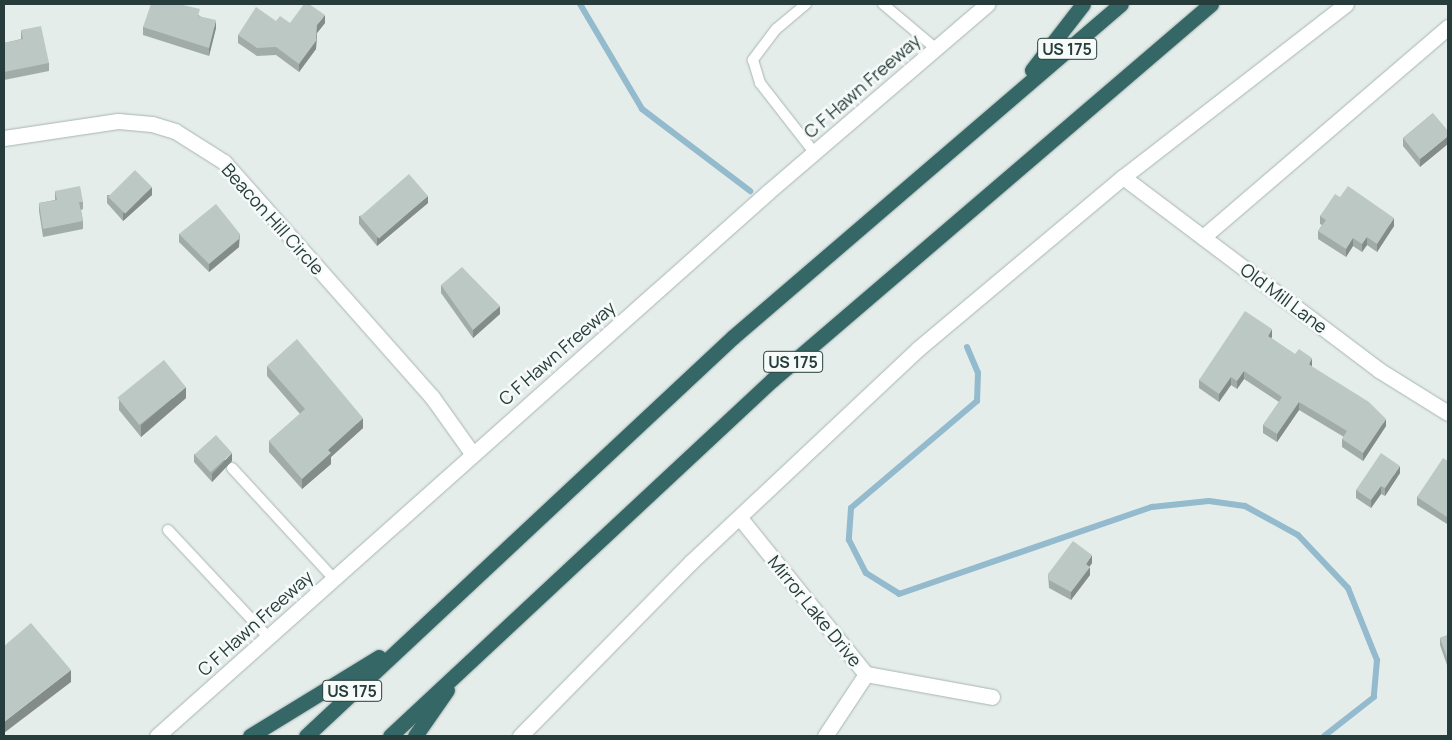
<!DOCTYPE html>
<style>
body{margin:0}
#map{position:relative;width:1452px;height:740px;overflow:hidden;background:#e5edeb;font-family:Manrope,sans-serif}
div>[style]{position:absolute}
[style*='--x']{left:calc(var(--x)*1px);top:calc(var(--y)*1px);width:calc(var(--w)*1px);rotate:calc(var(--a)*1deg)}
.stream>*{height:6px;margin:-3px;padding:0 3px;transform-origin:3px;border-radius:3px;background:#93bacd}
.roads{filter:drop-shadow(0 0 1px #a8b5b3) drop-shadow(0 0 1px #a8b5b3)}
.lane>*{height:10px;margin:-5px;padding:0 5px;transform-origin:5px;border-radius:5px;background:#fff}
.street>*{height:15px;margin:-7.5px;padding:0 7.5px;transform-origin:7.5px;border-radius:7.5px;background:#fff}
.secondary>*{height:15px;margin:-7.5px;padding:0 7.5px;transform-origin:7.5px;border-radius:7.5px;background:#fff}
.highway>*{height:15px;margin:-7.5px;padding:0 7.5px;transform-origin:7.5px;border-radius:7.5px;background:#346765}
.wall>*{inset:0;background:#a1aca9}
.shaded-wall>*{inset:0;background:#838c89}
.building>*{inset:0;background:#bbc8c4;transform-origin:0 0}
span{translate:-50% -50%;white-space:nowrap;text-align:center;line-height:1.15;-webkit-text-stroke:5px #f6faf8;paint-order:stroke}
.shield-label span{padding:1px 4px;background:#f6faf8;border:1px solid;border-radius:4px;-webkit-text-stroke-width:0}
.shield-label{font-size:16px;color:#263d3b;font-weight:700}
.street-label{font-size:18px;color:#263d3b}
.frame{position:absolute;inset:0;border:5px solid #263d3b;pointer-events:none}
</style>
<div id="map">
<div class="stream">
<div style="--x:580;--y:4;--w:122;--a:59.4"></div>
<div style="--x:642;--y:109;--w:136;--a:37.2"></div>
<div style="--x:967;--y:347;--w:28;--a:67"></div>
<div style="--x:978;--y:373;--w:28;--a:92"></div>
<div style="--x:977;--y:401;--w:165;--a:139.7"></div>
<div style="--x:851;--y:508;--w:32;--a:94"></div>
<div style="--x:849;--y:540;--w:37;--a:63"></div>
<div style="--x:866;--y:573;--w:39;--a:32"></div>
<div style="--x:899;--y:594;--w:268;--a:-19"></div>
<div style="--x:1152;--y:507;--w:57;--a:-6"></div>
<div style="--x:1209;--y:501;--w:36;--a:8"></div>
<div style="--x:1245;--y:506;--w:60;--a:28.7"></div>
<div style="--x:1298;--y:535;--w:73;--a:46.7"></div>
<div style="--x:1348;--y:588;--w:78;--a:68.1"></div>
<div style="--x:1377;--y:660;--w:37;--a:95"></div>
<div style="--x:1374;--y:697;--w:63;--a:142"></div>
</div>
<div class="roads">
<div class="lane">
<div style="--x:806;--y:4;--w:39;--a:140"></div>
<div style="--x:776;--y:29;--w:39;--a:127"></div>
<div style="--x:753;--y:60;--w:24;--a:73"></div>
<div style="--x:760;--y:83;--w:88;--a:52"></div>
<div style="--x:883;--y:4;--w:68;--a:40.2"></div>
<div style="--x:232;--y:468;--w:149;--a:47.4"></div>
<div style="--x:168;--y:530;--w:146;--a:46.9"></div>
</div>
<div class="street">
<div style="--x:4;--y:138;--w:115;--a:-8.5"></div>
<div style="--x:118;--y:121;--w:34;--a:5"></div>
<div style="--x:152;--y:124;--w:24;--a:17"></div>
<div style="--x:175;--y:131;--w:58;--a:32.3"></div>
<div style="--x:224;--y:162;--w:314;--a:48.5"></div>
<div style="--x:432;--y:397;--w:69;--a:54.5"></div>
<div style="--x:1123;--y:177;--w:321;--a:37"></div>
<div style="--x:1379;--y:370;--w:81;--a:31.9"></div>
<div style="--x:1203;--y:237;--w:323;--a:-40.6"></div>
<div style="--x:740;--y:518;--w:201;--a:51.1"></div>
<div style="--x:866;--y:674;--w:128;--a:10.3"></div>
<div style="--x:825;--y:736;--w:74;--a:-56.5"></div>
</div>
<div class="secondary">
<div style="--x:157;--y:736;--w:818;--a:-41.68"></div>
<div style="--x:768;--y:192;--w:289;--a:-40.6"></div>
<div style="--x:520;--y:736;--w:244;--a:-45.5"></div>
<div style="--x:691;--y:562;--w:313;--a:-43.2"></div>
<div style="--x:919;--y:348;--w:266;--a:-40"></div>
<div style="--x:1123;--y:177;--w:282;--a:-37.8"></div>
</div>
<div class="highway">
<div style="--x:1032;--y:70;--w:83;--a:-52.3"></div>
<div style="--x:250;--y:736;--w:151;--a:-31.5"></div>
<div style="--x:306;--y:736;--w:584;--a:-43.06"></div>
<div style="--x:733;--y:337;--w:511;--a:-40.64"></div>
<div style="--x:390;--y:736;--w:522;--a:-42.98"></div>
<div style="--x:772;--y:380;--w:578;--a:-40.58"></div>
<div style="--x:415;--y:736;--w:56;--a:-55.2"></div>
</div>
</div>
<div class="wall">
<div style="clip-path:polygon(180px 4px,200px 16px,216px 28px,209px 56px,143px 35px,143px 27px)"></div>
<div style="clip-path:polygon(276px 21px,290px 23px,325px 23px,317px 33px,316px 49px,299px 72px,276px 55px,257px 56px,238px 43px,238px 35px)"></div>
<div style="clip-path:polygon(21px 30px,49px 63px,49px 71px,4px 80px,4px 43px,21px 39px)"></div>
<div style="clip-path:polygon(1433px 113px,1420px 167px,1403px 146px,1403px 138px)"></div>
<div style="clip-path:polygon(55px 191px,83px 202px,83px 209px,81px 210px,83px 221px,83px 229px,43px 237px,39px 211px,39px 203px,55px 200px)"></div>
<div style="clip-path:polygon(107px 195px,152px 195px,123px 221px,107px 203px)"></div>
<div style="clip-path:polygon(1340px 197px,1394px 226px,1377px 252px,1367px 245px,1362px 252px,1353px 246px,1346px 257px,1318px 239px,1318px 231px,1322px 225px,1320px 224px,1320px 216px)"></div>
<div style="clip-path:polygon(428px 203px,377px 246px,359px 224px,359px 216px)"></div>
<div style="clip-path:polygon(179px 234px,239px 247px,209px 272px,179px 242px)"></div>
<div style="clip-path:polygon(441px 285px,500px 314px,473px 338px,441px 293px)"></div>
<div style="clip-path:polygon(1272px 337px,1271px 338px,1312px 366px,1312px 367px,1386px 426px,1363px 461px,1342px 447px,1342px 439px,1344px 437px,1299px 410px,1277px 442px,1263px 433px,1263px 425px,1279px 402px,1244px 379px,1237px 389px,1231px 385px,1219px 402px,1199px 388px,1199px 380px)"></div>
<div style="clip-path:polygon(267px 366px,363px 428px,331px 457px,331px 464px,302px 489px,269px 452px,269px 441px,300px 414px,267px 376px)"></div>
<div style="clip-path:polygon(186px 398px,141px 437px,119px 410px,119px 399px)"></div>
<div style="clip-path:polygon(194px 454px,232px 461px,212px 482px,194px 462px)"></div>
<div style="clip-path:polygon(1448px 461px,1447px 524px,1417px 505px,1417px 497px)"></div>
<div style="clip-path:polygon(1400px 473px,1385px 496px,1381px 494px,1371px 508px,1356px 498px,1356px 490px)"></div>
<div style="clip-path:polygon(1092px 563px,1089px 567px,1090px 575px,1071px 600px,1049px 588px,1048px 574px)"></div>
<div style="clip-path:polygon(1448px 635px,1448px 668px,1440px 645px,1440px 638px)"></div>
</div>
<div class="shaded-wall">
<div style="clip-path:polygon(325px 15px,325px 23px,317px 33px,316px 49px,299px 72px,299px 64px,317px 25px)"></div>
<div style="clip-path:polygon(216px 20px,216px 28px,209px 56px,209px 48px)"></div>
<div style="clip-path:polygon(1448px 136px,1448px 144px,1420px 167px,1420px 159px)"></div>
<div style="clip-path:polygon(152px 187px,152px 195px,123px 221px,123px 213px)"></div>
<div style="clip-path:polygon(428px 196px,428px 203px,377px 246px,377px 238px)"></div>
<div style="clip-path:polygon(1394px 218px,1394px 226px,1377px 252px,1377px 244px)"></div>
<div style="clip-path:polygon(240px 234px,239px 247px,209px 272px,209px 264px)"></div>
<div style="clip-path:polygon(1367px 237px,1367px 245px,1362px 252px,1362px 244px)"></div>
<div style="clip-path:polygon(1353px 238px,1353px 246px,1346px 257px,1346px 249px)"></div>
<div style="clip-path:polygon(500px 306px,500px 314px,473px 338px,473px 330px)"></div>
<div style="clip-path:polygon(1272px 329px,1272px 337px,1268px 343px,1268px 336px)"></div>
<div style="clip-path:polygon(1312px 358px,1312px 366px,1309px 372px,1309px 364px)"></div>
<div style="clip-path:polygon(1244px 371px,1244px 379px,1237px 389px,1237px 381px)"></div>
<div style="clip-path:polygon(1231px 377px,1231px 385px,1219px 402px,1219px 394px)"></div>
<div style="clip-path:polygon(186px 387px,186px 398px,141px 437px,141px 425px)"></div>
<div style="clip-path:polygon(1299px 402px,1299px 410px,1277px 442px,1277px 434px)"></div>
<div style="clip-path:polygon(363px 418px,363px 428px,331px 457px,331px 464px,302px 489px,302px 479px,328px 450px)"></div>
<div style="clip-path:polygon(1386px 419px,1386px 426px,1363px 461px,1363px 453px)"></div>
<div style="clip-path:polygon(232px 453px,232px 461px,212px 482px,212px 474px)"></div>
<div style="clip-path:polygon(1400px 466px,1400px 473px,1385px 496px,1385px 488px)"></div>
<div style="clip-path:polygon(1381px 486px,1381px 494px,1371px 508px,1371px 500px)"></div>
<div style="clip-path:polygon(1448px 515px,1448px 523px,1447px 524px,1447px 517px)"></div>
<div style="clip-path:polygon(1092px 555px,1092px 563px,1086px 572px,1086px 564px)"></div>
<div style="clip-path:polygon(1090px 567px,1090px 575px,1071px 600px,1071px 592px)"></div>
<div style="clip-path:polygon(71px 670px,71px 682px,4px 733px,4px 722px)"></div>
</div>
<div class="building">
<div style="clip-path:polygon(151px 4px,179px 4px,200px 9px,198px 16px,216px 20px,209px 48px,143px 27px)"></div>
<div style="clip-path:polygon(304px 4px,309px 4px,325px 15px,317px 25px,316px 41px,299px 64px,276px 47px,257px 48px,238px 35px,256px 7px,276px 21px,280px 16px,290px 23px)"></div>
<div style="clip-path:polygon(41px 26px,49px 63px,4px 72px,4px 43px,23px 39px,21px 30px)"></div>
<div style="clip-path:polygon(1433px 113px,1448px 131px,1448px 136px,1420px 159px,1403px 138px)"></div>
<div style="left:135px;top:170px;width:24px;height:38px;rotate:45deg"></div>
<div style="left:409px;top:174px;width:29px;height:65px;rotate:49deg"></div>
<div style="clip-path:polygon(80px 186px,83px 202px,79px 202px,83px 221px,43px 229px,39px 203px,57px 200px,55px 191px)"></div>
<div style="clip-path:polygon(1348px 186px,1394px 218px,1377px 244px,1367px 237px,1362px 244px,1353px 238px,1346px 249px,1318px 231px,1326px 220px,1320px 216px,1335px 194px,1340px 197px)"></div>
<div style="clip-path:polygon(216px 204px,240px 234px,239px 239px,209px 264px,179px 234px)"></div>
<div style="clip-path:polygon(462px 267px,500px 306px,473px 330px,441px 285px)"></div>
<div style="clip-path:polygon(1245px 311px,1272px 329px,1268px 336px,1295px 354px,1299px 349px,1312px 358px,1309px 364px,1313px 367px,1369px 402px,1386px 419px,1363px 453px,1342px 439px,1347px 431px,1299px 402px,1277px 434px,1263px 425px,1282px 397px,1244px 371px,1237px 381px,1231px 377px,1219px 394px,1199px 380px)"></div>
<div style="clip-path:polygon(297px 339px,363px 418px,328px 450px,331px 453px,302px 479px,269px 441px,305px 409px,267px 366px)"></div>
<div style="left:164px;top:360px;width:35px;height:60px;rotate:51deg"></div>
<div style="left:216px;top:435px;width:24px;height:29px;rotate:48deg"></div>
<div style="clip-path:polygon(1381px 453px,1400px 466px,1385px 488px,1381px 486px,1371px 500px,1356px 490px)"></div>
<div style="clip-path:polygon(1443px 458px,1448px 461px,1448px 515px,1447px 517px,1417px 497px)"></div>
<div style="clip-path:polygon(1073px 541px,1092px 555px,1086px 564px,1090px 567px,1071px 592px,1049px 580px,1048px 574px)"></div>
<div style="clip-path:polygon(31px 623px,71px 670px,4px 722px,4px 646px)"></div>
<div style="clip-path:polygon(1448px 635px,1448px 660px,1440px 638px)"></div>
</div>
<div class="shield-label">
<span style="left:1067px;top:49px">US 175</span>
<span style="left:793px;top:362px">US 175</span>
<span style="left:352px;top:691px">US 175</span>
</div>
<div class="street-label">
<span style="left:862px;top:86px;rotate:-41deg">C F Hawn Freeway</span>
<span style="left:273px;top:219px;rotate:48deg">Beacon Hill Circle</span>
<span style="left:1284px;top:298px;rotate:37deg">Old Mill Lane</span>
<span style="left:557px;top:353px;rotate:-41deg">C F Hawn Freeway</span>
<span style="left:815px;top:611px;rotate:51deg">Mirror Lake Drive</span>
<span style="left:255px;top:623px;rotate:-42deg">C F Hawn Freeway</span>
</div>
<div class="frame"></div>
</div>
